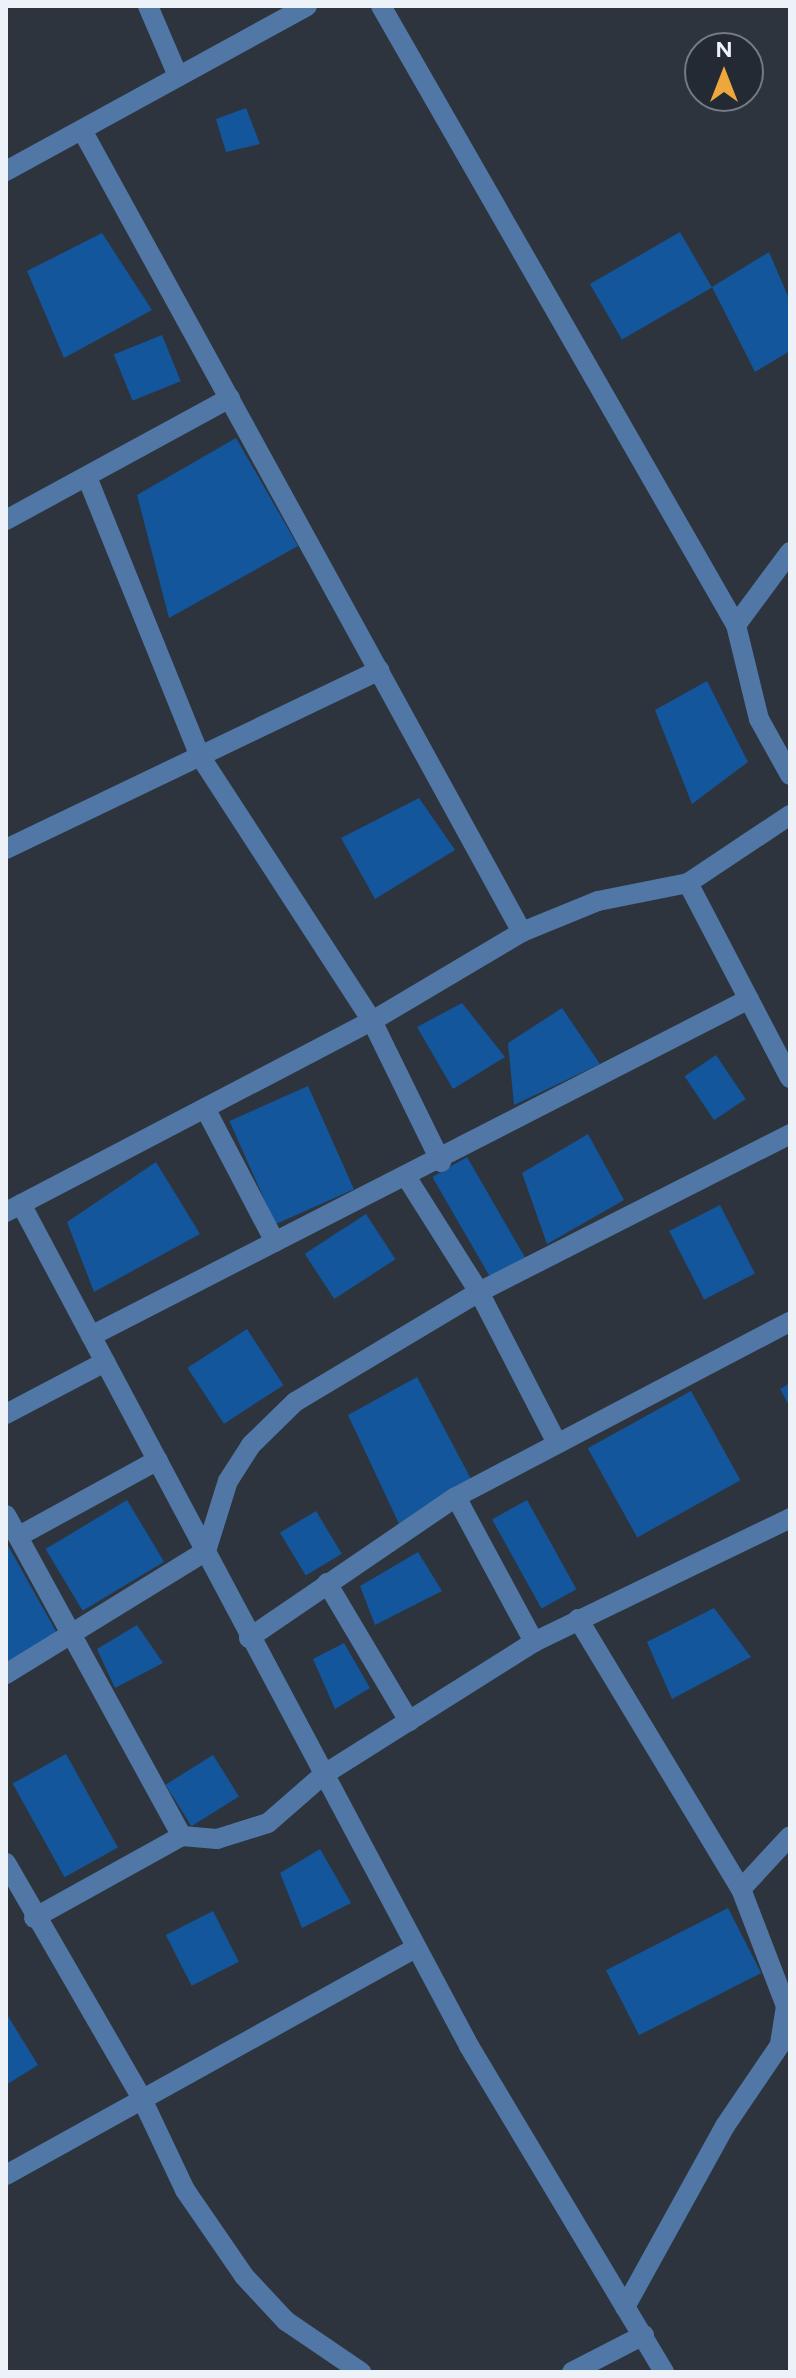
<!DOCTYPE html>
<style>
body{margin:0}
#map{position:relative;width:796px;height:2378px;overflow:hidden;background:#2d343d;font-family:Figtree,sans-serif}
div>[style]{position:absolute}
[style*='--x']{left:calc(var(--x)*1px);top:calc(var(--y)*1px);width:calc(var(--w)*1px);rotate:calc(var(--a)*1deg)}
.building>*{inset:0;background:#13569b;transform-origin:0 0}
.minor>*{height:20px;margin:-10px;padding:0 10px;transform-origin:10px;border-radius:10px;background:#5077a5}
span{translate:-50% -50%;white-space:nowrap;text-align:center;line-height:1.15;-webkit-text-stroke:8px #232a33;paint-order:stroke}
.frame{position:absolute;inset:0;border:8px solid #edf2f8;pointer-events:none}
.north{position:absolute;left:684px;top:32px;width:80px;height:80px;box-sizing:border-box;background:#232a33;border:2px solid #747a82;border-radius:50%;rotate:0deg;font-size:22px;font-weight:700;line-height:32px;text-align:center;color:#edf2f8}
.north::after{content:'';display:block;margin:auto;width:28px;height:36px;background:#eea73c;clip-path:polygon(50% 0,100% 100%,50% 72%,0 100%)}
</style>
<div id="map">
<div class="building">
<div style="clip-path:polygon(246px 108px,260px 144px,226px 152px,216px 119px)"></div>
<div style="left:680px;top:232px;width:64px;height:104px;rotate:60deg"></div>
<div style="clip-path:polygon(102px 233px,152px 310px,64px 358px,27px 271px)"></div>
<div style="clip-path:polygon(769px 252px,790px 301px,790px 351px,755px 372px,712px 287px)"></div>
<div style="left:162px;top:335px;width:50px;height:52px;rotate:68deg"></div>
<div style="clip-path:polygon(236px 438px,298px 546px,169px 618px,137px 495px)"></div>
<div style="clip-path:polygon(707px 681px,748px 762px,692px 804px,655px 710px)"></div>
<div style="clip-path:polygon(419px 798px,455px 850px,375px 899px,341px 838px)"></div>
<div style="clip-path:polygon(462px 1003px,505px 1057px,453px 1089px,417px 1027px)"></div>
<div style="clip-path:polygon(562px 1008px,600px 1064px,514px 1105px,508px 1043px)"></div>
<div style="left:716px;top:1055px;width:53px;height:38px;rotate:56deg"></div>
<div style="left:308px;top:1086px;width:113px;height:86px;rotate:66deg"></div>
<div style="clip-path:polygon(588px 1134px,624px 1200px,547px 1244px,522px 1173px)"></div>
<div style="left:467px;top:1157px;width:117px;height:40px;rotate:60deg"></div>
<div style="clip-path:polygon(156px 1162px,200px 1234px,94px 1292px,67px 1222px)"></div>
<div style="left:720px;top:1205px;width:77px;height:57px;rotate:63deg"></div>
<div style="left:366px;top:1214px;width:54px;height:73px;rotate:57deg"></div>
<div style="left:247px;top:1329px;width:67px;height:71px;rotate:57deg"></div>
<div style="clip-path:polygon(417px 1377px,471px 1479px,400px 1526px,348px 1415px)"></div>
<div style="clip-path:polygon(790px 1383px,790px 1407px,780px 1389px)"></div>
<div style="left:691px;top:1391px;width:102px;height:118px;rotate:61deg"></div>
<div style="left:127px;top:1500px;width:72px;height:95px;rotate:59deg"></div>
<div style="left:527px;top:1500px;width:102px;height:40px;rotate:61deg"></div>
<div style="left:316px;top:1511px;width:50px;height:42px;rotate:59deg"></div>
<div style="clip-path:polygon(6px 1542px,58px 1635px,6px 1664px)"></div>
<div style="clip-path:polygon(418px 1552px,442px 1591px,375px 1625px,360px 1586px)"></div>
<div style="clip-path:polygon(714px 1608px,751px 1657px,672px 1699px,647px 1642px)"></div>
<div style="clip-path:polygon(137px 1625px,163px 1663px,115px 1688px,97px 1649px)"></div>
<div style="clip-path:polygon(344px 1643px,370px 1688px,335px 1709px,313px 1659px)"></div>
<div style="left:66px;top:1754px;width:107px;height:61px;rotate:61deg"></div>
<div style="left:213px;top:1755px;width:49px;height:56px;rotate:58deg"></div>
<div style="clip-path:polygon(320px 1849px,351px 1903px,302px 1928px,280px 1873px)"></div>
<div style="left:728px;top:1908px;width:73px;height:137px;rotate:63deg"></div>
<div style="left:213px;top:1911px;width:57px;height:53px;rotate:63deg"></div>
<div style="clip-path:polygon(6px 2013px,38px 2065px,6px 2085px)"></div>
</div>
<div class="minor">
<div style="--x:148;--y:6;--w:76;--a:66.8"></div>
<div style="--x:381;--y:6;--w:714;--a:60.17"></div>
<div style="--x:736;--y:625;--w:97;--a:76.3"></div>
<div style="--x:759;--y:719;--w:64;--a:61"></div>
<div style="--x:82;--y:130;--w:915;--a:61.25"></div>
<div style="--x:6;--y:171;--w:343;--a:-28.7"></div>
<div style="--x:87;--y:477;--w:301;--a:68"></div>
<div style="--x:200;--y:756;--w:316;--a:57"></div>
<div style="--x:372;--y:1021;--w:157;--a:63.9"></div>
<div style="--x:6;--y:520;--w:255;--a:-28.6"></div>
<div style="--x:736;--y:625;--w:91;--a:-53.5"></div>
<div style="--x:6;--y:849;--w:414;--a:-25.6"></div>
<div style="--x:688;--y:883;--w:220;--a:62.4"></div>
<div style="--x:205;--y:1108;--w:151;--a:62.4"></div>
<div style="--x:407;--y:1178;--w:135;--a:57.7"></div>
<div style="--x:479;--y:1292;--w:170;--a:62.7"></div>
<div style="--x:21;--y:1204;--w:954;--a:61.98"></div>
<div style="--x:469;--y:2046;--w:380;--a:59.1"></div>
<div style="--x:6;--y:1212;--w:413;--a:-27.6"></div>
<div style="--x:372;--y:1021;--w:174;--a:-30.7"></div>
<div style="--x:522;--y:932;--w:82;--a:-22.2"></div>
<div style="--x:598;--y:901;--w:92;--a:-11.3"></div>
<div style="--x:688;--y:883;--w:123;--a:-33.7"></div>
<div style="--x:91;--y:1336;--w:739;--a:-27.12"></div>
<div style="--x:6;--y:1414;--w:112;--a:-27.7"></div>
<div style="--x:456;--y:1497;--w:165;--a:61.7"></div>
<div style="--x:6;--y:1515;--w:366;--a:61.3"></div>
<div style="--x:19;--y:1536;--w:158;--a:-28.7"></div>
<div style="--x:327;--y:1583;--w:161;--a:59.3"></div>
<div style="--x:578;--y:1619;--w:315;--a:58.9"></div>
<div style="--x:741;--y:1889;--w:125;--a:69"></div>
<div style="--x:786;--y:2006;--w:39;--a:99"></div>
<div style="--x:780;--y:2045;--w:98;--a:124.2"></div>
<div style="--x:725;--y:2126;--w:207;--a:118.9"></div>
<div style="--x:249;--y:1638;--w:250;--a:-34.3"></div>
<div style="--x:456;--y:1497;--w:377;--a:-27.7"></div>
<div style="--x:6;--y:1674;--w:235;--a:-31.6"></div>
<div style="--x:206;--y:1551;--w:73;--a:-72.6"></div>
<div style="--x:228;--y:1481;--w:43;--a:-57.4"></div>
<div style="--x:251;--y:1445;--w:62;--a:-44.3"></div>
<div style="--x:295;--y:1402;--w:214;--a:-30.9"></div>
<div style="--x:479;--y:1292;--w:349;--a:-26.9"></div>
<div style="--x:6;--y:1863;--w:272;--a:60"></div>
<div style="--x:142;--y:2099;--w:101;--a:64.7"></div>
<div style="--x:185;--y:2190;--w:104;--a:55.5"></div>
<div style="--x:244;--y:2276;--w:62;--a:47"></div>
<div style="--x:286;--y:2321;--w:91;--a:34.2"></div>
<div style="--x:741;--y:1889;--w:72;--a:-47.2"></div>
<div style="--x:34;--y:1918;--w:169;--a:-29"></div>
<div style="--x:182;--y:1836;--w:35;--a:5"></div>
<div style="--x:217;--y:1839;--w:53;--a:-17.4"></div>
<div style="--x:268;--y:1823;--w:73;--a:-41.1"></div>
<div style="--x:323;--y:1775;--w:249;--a:-32.2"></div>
<div style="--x:534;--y:1642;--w:284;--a:-25.8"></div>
<div style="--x:6;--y:2175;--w:469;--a:-29"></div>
<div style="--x:572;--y:2372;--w:81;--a:-27.2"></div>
</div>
<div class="frame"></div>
<div class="north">N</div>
</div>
